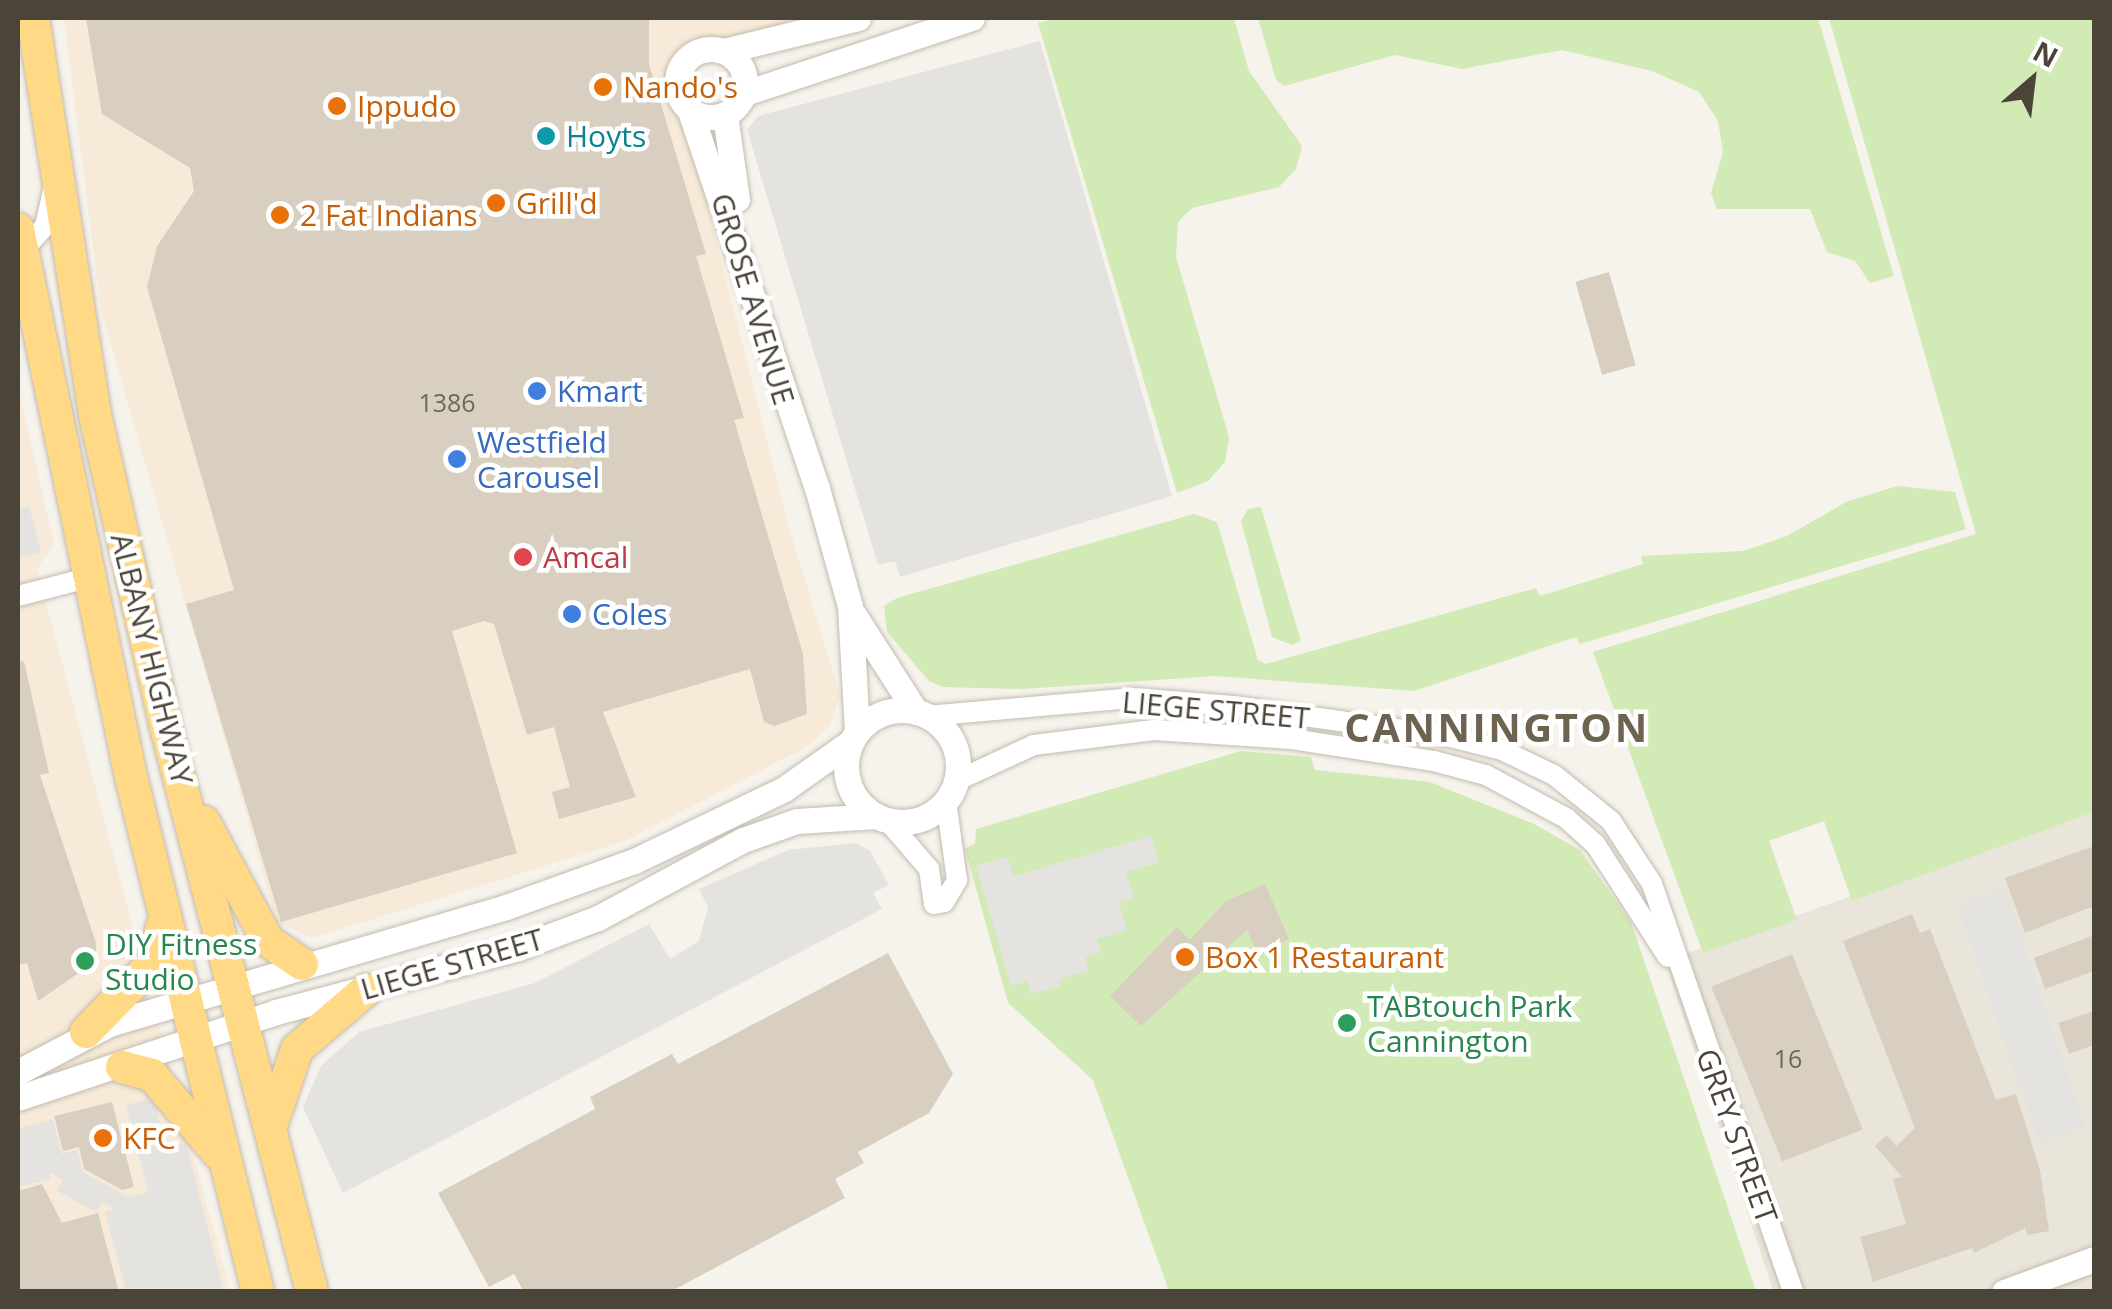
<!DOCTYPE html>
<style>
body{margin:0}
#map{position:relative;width:2112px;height:1309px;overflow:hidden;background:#f6f3ec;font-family:"Open Sans",sans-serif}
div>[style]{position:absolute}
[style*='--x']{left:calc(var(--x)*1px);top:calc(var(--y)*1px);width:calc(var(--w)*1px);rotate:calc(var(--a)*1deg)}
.residential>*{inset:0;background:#eae5da}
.commercial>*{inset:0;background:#f7ead8}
.green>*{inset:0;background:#d2eab5}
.parking>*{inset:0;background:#e5e3e0;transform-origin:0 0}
.building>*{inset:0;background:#d8cfc1;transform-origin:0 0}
.roads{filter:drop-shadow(0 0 2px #c2bbae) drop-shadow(0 0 2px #c2bbae)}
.minor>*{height:20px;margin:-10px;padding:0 10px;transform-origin:10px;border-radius:10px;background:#fff}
.tertiary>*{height:25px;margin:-12.5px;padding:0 12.5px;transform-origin:12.5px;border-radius:12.5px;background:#fff}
.tertiary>.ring{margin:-12.5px;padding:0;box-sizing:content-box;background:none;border:25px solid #fff;border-radius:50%}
.trunk>*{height:32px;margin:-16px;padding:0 16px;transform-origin:16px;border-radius:16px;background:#ffd985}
.dots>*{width:28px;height:28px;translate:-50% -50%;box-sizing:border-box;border:5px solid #fff;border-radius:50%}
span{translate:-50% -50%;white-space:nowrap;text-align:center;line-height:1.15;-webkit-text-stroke:9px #fff;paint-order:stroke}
.number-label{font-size:25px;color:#6e675b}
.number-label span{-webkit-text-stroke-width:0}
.food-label{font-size:30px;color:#c56008}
.left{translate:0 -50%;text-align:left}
.culture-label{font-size:30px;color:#0d838f}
.street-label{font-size:30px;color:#4b4439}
.shop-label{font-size:30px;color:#366cbe}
.health-label{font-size:30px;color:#be3a42}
.leisure-label{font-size:30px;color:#27864d}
.district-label{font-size:40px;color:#6e6250;font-weight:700;letter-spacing:2.5px}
.frame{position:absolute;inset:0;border:20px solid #4b4439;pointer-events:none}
.north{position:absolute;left:1982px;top:30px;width:100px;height:100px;-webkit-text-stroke:8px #fff;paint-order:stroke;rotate:28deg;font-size:28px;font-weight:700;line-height:40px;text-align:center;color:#4b4439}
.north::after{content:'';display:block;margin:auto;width:35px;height:45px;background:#4b4439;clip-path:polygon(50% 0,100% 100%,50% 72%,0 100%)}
</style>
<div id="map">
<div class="residential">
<div style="clip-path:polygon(2094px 812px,2094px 1291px,1773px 1291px,1665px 961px)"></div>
</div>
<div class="commercial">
<div style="clip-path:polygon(64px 18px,800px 18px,670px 58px,788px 524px,840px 695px,830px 725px,810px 745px,625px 841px,312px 938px,277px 922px,101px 310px)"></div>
<div style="clip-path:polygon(18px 387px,54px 543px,37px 569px,230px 1291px,18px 1291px)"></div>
</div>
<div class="green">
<div style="clip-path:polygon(1058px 18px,1234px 18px,1249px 71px,1302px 146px,1296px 169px,1279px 187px,1192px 208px,1178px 222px,1176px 257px,1229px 437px,1225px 462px,1208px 481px,1177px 493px,1038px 23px)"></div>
<div style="clip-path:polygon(1258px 18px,1818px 18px,1894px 276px,1870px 283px,1855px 261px,1827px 252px,1810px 209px,1717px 209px,1711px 193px,1723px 152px,1718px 121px,1699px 92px,1652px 71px,1562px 50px,1462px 69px,1395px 55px,1284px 86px,1276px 80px)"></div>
<div style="clip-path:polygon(1829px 18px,2094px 18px,2094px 812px,1852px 901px,1824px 821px,1769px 841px,1797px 920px,1703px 953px,1593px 652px,1976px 534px)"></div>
<div style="clip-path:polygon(1897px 486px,1955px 492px,1966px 529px,1580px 644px,1576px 637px,1414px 691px,1215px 676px,1023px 689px,943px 687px,929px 681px,887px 632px,884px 606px,897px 598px,1194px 514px,1217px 522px,1258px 660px,1266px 664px,1536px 588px,1540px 596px,1643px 564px,1641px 556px,1743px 551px,1787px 536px,1846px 502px)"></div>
<div style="clip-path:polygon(1261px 507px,1301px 641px,1292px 645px,1272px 637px,1241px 521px,1248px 509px)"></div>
<div style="clip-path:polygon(1241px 751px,1311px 757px,1315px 770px,1430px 782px,1534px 824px,1580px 850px,1631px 922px,1756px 1291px,1169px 1291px,1093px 1080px,1008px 1003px,965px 849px,975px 843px,976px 829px)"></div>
</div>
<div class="parking">
<div style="clip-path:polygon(1040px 41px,1172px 496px,900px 577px,895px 561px,878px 565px,747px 130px,758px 116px)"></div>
<div style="clip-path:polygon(29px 506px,41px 552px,18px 558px,18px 509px)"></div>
<div style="clip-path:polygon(1151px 836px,1159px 862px,1126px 872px,1134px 898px,1119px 903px,1127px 930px,1097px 939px,1101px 952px,1085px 957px,1089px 970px,1060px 979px,1061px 986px,1031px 994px,1027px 981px,1011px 986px,976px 866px,1007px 857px,1014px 876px)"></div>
<div style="clip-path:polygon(856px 843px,870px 851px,889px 885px,873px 893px,882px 909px,343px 1193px,303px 1107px,321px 1066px,359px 1032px,535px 983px,649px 924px,670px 959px,699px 941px,708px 907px,699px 889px,788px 850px)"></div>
<div style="left:2004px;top:888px;width:252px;height:50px;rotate:71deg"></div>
<div style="clip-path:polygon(153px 1098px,166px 1148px,186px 1143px,224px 1291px,126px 1291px,105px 1212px,115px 1209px,102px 1202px,96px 1212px,57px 1191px,63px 1180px,50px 1173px,50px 1179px,18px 1187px,18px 1128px,53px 1119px,62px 1154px,77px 1150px,83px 1172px,128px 1197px,148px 1192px,126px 1105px)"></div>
</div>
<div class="building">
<div style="clip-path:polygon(86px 18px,649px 18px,649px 64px,706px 254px,696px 256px,744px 418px,734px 420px,803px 654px,807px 714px,775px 726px,764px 722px,750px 669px,603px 712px,636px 797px,559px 819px,552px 792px,570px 787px,554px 727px,527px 735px,494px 624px,484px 621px,452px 631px,517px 853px,281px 922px,186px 604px,234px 590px,147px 287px,157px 246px,194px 191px,190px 168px,102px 114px)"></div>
<div style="left:1609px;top:272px;width:97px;height:35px;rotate:74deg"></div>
<div style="clip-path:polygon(24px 661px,49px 773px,40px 775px,96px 943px,96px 961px,38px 1001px,27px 963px,18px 965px,18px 662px)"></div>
<div style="clip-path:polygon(2094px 846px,2094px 906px,2025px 933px,2005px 878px)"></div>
<div style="clip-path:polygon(1265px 884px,1289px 939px,1257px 953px,1247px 930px,1141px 1026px,1110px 996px,1177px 927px,1190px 940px,1226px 901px)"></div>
<div style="clip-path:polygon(1912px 914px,1920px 933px,1930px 929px,1996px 1100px,2016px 1094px,2040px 1170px,2049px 1231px,2027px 1235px,2025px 1228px,1974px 1253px,1972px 1248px,1873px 1282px,1860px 1237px,1906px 1224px,1893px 1179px,1902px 1177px,1875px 1146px,1887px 1135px,1896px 1146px,1915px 1128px,1843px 941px)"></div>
<div style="clip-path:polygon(2094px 935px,2094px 971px,2045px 989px,2034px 958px)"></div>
<div style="clip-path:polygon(888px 953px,953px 1074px,929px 1113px,858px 1152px,864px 1163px,835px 1179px,845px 1198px,670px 1292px,524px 1292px,514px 1274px,489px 1287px,438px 1193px,595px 1109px,590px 1097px,672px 1054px,678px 1064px)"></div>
<div style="left:1792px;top:954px;width:189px;height:87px;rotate:68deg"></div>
<div style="clip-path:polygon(2094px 1011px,2094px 1045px,2069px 1054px,2058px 1023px)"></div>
<div style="clip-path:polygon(112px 1102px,134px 1187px,122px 1190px,84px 1169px,79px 1147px,63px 1151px,54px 1116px)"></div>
<div style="clip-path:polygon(42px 1184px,62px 1223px,98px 1213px,119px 1292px,18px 1292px,18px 1191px)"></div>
</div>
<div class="roads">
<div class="minor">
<div style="--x:18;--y:256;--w:40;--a:-48"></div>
<div style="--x:45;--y:226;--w:40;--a:-77"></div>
<div style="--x:18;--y:596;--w:71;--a:-14.6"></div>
<div style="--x:927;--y:716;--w:205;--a:-5"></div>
<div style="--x:1131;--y:698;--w:102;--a:4.5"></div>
<div style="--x:1233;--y:706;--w:216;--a:8"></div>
<div style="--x:1447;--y:736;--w:57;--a:14.3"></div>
<div style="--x:1502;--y:750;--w:58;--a:25.7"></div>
<div style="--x:1554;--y:775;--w:73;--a:38.9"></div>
<div style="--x:1611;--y:821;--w:75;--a:56.9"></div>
<div style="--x:1652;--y:884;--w:432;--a:70.9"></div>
<div style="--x:956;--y:781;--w:86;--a:-24.8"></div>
<div style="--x:1034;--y:745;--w:121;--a:-7.1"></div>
<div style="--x:1154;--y:730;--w:138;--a:3.7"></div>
<div style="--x:1292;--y:739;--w:144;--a:8.8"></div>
<div style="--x:1434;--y:761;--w:54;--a:15.1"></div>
<div style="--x:1486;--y:775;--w:91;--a:28.3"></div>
<div style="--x:1566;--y:818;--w:40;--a:42"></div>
<div style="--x:1596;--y:845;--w:133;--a:57.3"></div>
<div style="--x:887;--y:820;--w:65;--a:49.4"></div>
<div style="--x:929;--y:869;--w:35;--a:82"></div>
<div style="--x:934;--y:904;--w:10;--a:-11"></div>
<div style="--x:944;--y:902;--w:26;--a:-59"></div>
<div style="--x:957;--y:880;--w:80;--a:-97.9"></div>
</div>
<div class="tertiary">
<div class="ring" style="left:677px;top:49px;width:43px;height:43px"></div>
<div style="--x:724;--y:51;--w:138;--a:-13.8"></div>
<div style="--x:745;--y:93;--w:239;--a:-18.3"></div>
<div style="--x:690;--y:111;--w:398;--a:71.4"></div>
<div style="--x:817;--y:488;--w:123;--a:74.4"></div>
<div style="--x:850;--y:606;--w:126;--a:86.8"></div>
<div style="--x:725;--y:115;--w:85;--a:81.9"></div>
<div style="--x:854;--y:615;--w:115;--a:57.4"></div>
<div class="ring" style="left:846px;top:710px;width:87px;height:87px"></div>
<div style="--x:18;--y:1072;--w:103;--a:-27.8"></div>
<div style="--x:109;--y:1024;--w:414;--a:-16.4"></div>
<div style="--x:506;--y:907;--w:136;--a:-19.8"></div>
<div style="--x:634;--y:861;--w:166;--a:-25.6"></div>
<div style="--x:784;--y:789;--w:83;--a:-35.2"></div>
<div style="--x:18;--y:1098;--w:272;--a:-18.4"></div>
<div style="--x:276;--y:1012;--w:250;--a:-14.8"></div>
<div style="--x:518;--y:948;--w:85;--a:-20.6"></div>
<div style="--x:598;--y:918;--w:165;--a:-28.3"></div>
<div style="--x:743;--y:840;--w:57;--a:-19.4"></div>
<div style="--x:797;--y:821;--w:80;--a:-3.6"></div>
<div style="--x:2004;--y:1292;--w:96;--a:-20.1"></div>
</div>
<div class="trunk">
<div style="--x:33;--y:18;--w:406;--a:81.1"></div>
<div style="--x:96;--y:419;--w:312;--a:77.2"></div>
<div style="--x:165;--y:723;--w:588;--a:75.51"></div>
<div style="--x:18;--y:229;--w:560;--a:78.35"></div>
<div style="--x:131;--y:777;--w:530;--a:76.15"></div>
<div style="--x:204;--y:822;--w:135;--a:61.7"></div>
<div style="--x:268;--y:941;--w:41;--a:34.1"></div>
<div style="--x:86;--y:1032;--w:96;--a:-45.8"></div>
<div style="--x:153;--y:963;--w:37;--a:-76"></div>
<div style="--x:122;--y:1067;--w:31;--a:15"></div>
<div style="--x:152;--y:1075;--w:102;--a:49.8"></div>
<div style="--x:270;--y:1129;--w:84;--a:-71.4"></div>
<div style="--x:297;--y:1049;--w:91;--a:-40.5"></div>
</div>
</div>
<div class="dots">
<div style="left:603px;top:87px;background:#e8710a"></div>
<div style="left:337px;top:106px;background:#e8710a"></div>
<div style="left:546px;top:136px;background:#0f9aa8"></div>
<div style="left:496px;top:203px;background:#e8710a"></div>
<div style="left:280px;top:215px;background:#e8710a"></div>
<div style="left:537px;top:391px;background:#3f7fe0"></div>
<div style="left:457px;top:459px;background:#3f7fe0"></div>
<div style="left:523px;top:557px;background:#e0444e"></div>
<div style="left:572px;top:614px;background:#3f7fe0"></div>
<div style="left:1185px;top:957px;background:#e8710a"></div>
<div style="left:85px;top:961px;background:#2e9e5b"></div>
<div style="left:1347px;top:1023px;background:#2e9e5b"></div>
<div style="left:103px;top:1138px;background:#e8710a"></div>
</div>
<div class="number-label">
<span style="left:447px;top:402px">1386</span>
<span style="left:1788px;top:1058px">16</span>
</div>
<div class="food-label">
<span class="left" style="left:623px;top:87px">Nando's</span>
<span class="left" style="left:357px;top:106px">Ippudo</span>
<span class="left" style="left:516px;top:203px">Grill'd</span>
<span class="left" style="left:300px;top:215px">2 Fat Indians</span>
<span class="left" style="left:1205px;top:957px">Box 1 Restaurant</span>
<span class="left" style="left:123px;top:1138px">KFC</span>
</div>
<div class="culture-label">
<span class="left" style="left:566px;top:136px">Hoyts</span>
</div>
<div class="street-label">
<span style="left:753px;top:299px;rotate:73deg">GROSE AVENUE</span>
<span style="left:152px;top:659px;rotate:76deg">ALBANY HIGHWAY</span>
<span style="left:1216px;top:710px;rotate:5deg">LIEGE STREET</span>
<span style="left:452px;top:964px;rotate:-16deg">LIEGE STREET</span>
<span style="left:1737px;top:1136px;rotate:70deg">GREY STREET</span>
</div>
<div class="shop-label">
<span class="left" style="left:557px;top:391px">Kmart</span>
<span class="left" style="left:477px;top:459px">Westfield<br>Carousel</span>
<span class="left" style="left:592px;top:614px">Coles</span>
</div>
<div class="health-label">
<span class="left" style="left:543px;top:557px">Amcal</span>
</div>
<div class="leisure-label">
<span class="left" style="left:105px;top:961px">DIY Fitness<br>Studio</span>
<span class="left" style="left:1367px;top:1023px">TABtouch Park<br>Cannington</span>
</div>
<div class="district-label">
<span style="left:1497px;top:727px">CANNINGTON</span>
</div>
<div class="frame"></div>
<div class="north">N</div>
</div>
